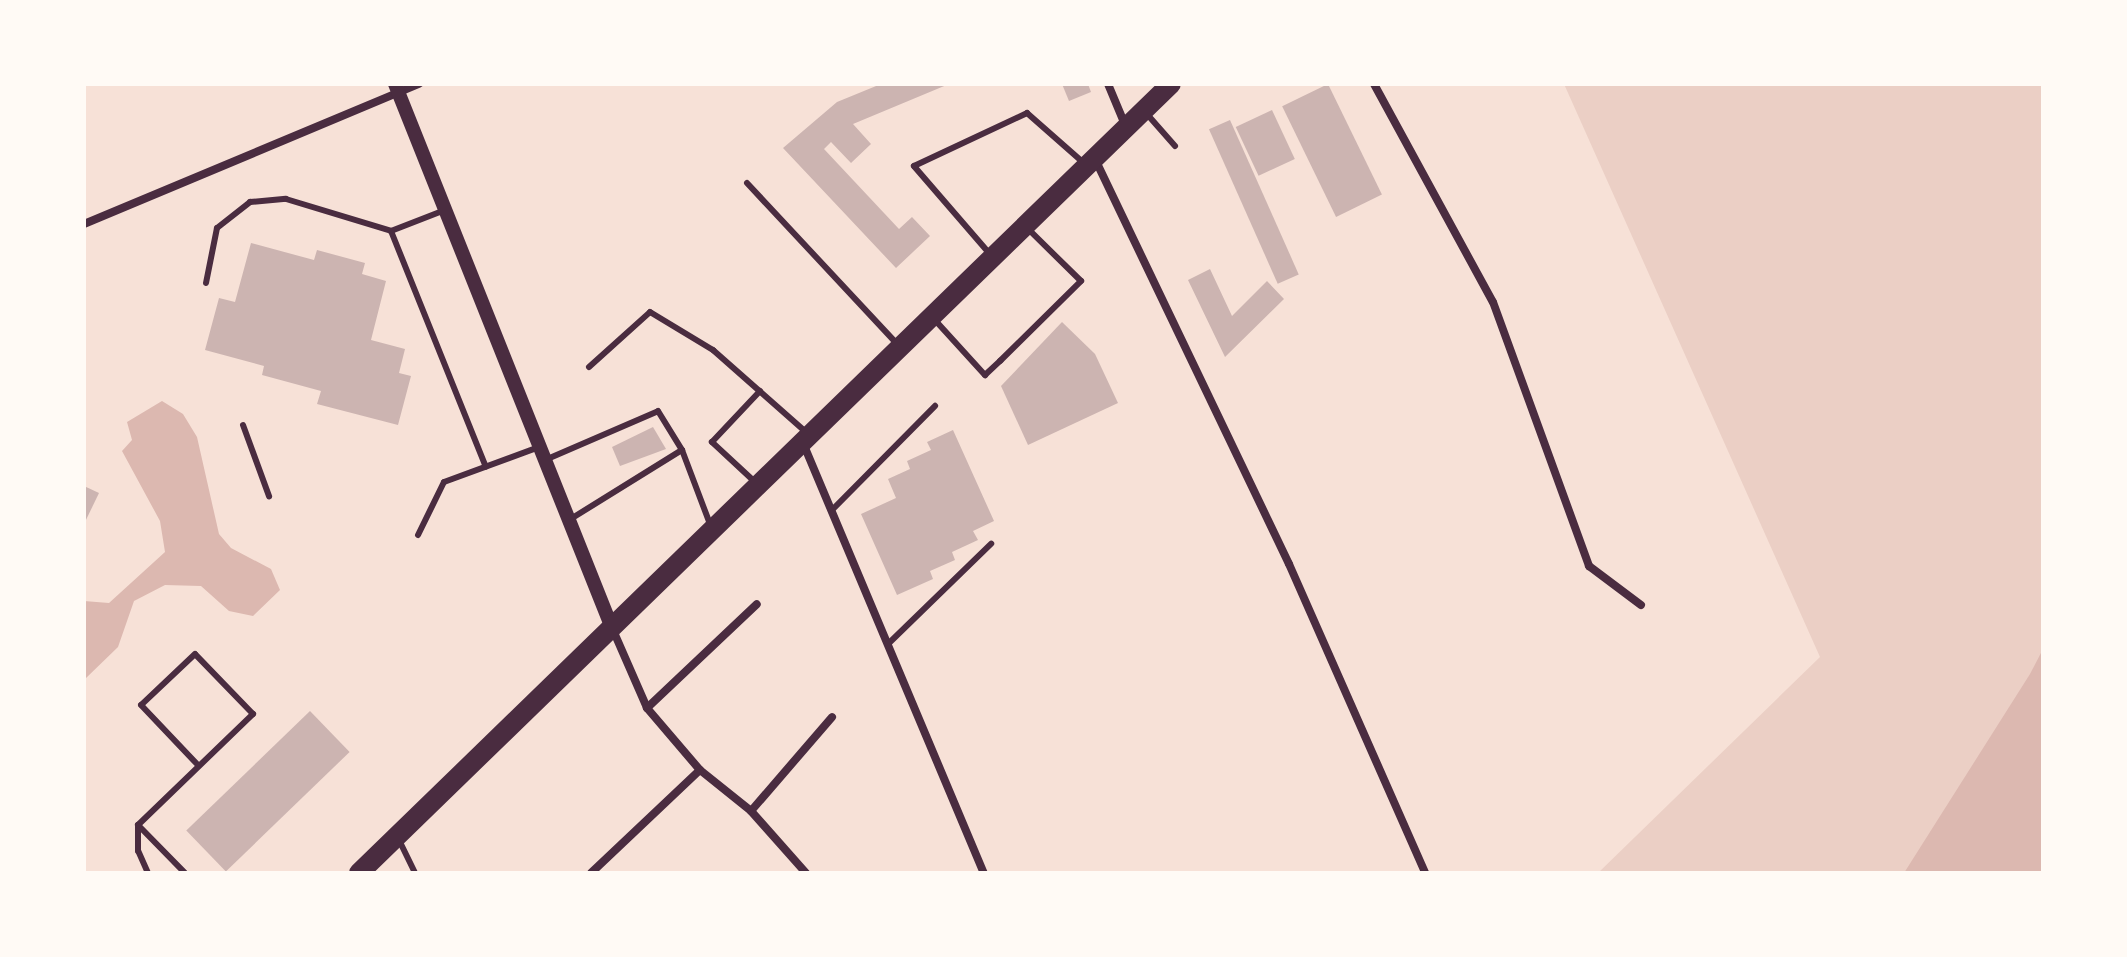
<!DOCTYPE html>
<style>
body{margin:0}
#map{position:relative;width:2127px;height:957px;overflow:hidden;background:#f7e1d7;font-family:Jost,sans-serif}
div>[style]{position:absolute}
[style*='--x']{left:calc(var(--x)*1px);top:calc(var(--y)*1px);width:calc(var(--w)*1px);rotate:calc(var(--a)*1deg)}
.green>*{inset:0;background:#ebcfc5}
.water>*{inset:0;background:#dcb8b0}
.building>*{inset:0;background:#ccb4b1;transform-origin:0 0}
.service>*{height:6px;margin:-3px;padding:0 3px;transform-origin:3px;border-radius:3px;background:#4a2c40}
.minor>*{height:8px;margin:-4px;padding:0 4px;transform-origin:4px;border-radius:4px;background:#4a2c40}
.tertiary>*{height:14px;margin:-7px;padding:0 7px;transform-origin:7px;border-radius:7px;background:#4a2c40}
.primary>*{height:20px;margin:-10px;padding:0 10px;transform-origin:10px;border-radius:10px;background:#4a2c40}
span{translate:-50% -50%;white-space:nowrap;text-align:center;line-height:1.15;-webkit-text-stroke:8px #fffaf5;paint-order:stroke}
.frame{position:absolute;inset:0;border:86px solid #fffaf5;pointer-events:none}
</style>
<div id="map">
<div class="green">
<div style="clip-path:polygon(1564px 84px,2043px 84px,2043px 873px,1598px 873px,1820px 657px)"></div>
</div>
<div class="water">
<div style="clip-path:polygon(162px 401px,183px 414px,197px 437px,219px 534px,231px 548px,271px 569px,280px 590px,253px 616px,229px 611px,201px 586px,165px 585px,134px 601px,118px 647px,84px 680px,84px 601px,109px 603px,165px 552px,160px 521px,122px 451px,132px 440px,127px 422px)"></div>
<div style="clip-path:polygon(2043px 649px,2043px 873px,1904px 873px,2030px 674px)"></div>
</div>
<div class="building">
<div style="clip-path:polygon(881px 84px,949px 84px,853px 124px,871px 144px,851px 163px,831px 142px,824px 149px,899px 229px,912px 217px,930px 236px,896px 268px,783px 148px,837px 102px)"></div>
<div style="clip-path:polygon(1062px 84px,1088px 84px,1091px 92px,1069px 101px)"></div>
<div style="left:1328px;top:84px;width:123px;height:51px;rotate:64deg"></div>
<div style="left:1272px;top:110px;width:54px;height:40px;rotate:65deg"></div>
<div style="left:1230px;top:120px;width:169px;height:23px;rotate:66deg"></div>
<div style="clip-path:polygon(251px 243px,314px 260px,317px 250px,365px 263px,362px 274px,386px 281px,371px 340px,405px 349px,399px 373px,411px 376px,398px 425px,317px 404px,321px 391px,262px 375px,264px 366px,205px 350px,219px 298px,235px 302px)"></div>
<div style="clip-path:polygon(1210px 269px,1232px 316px,1267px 281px,1284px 299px,1225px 357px,1188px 280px)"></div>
<div style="clip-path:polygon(1062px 322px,1095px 354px,1118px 403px,1028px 445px,1001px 386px)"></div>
<div style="clip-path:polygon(653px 427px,666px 449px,620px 466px,612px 447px)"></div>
<div style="clip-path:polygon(953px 430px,994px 521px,973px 531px,978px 540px,952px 552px,955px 560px,930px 571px,933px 579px,897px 595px,861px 514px,896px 498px,888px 479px,910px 469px,907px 461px,931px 450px,927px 442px)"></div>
<div style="clip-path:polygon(84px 486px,99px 493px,84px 524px)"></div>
<div style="left:310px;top:711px;width:57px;height:172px;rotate:46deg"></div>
</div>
<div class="service">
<div style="--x:1146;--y:113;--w:44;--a:48.7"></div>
<div style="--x:747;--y:183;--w:220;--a:47"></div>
<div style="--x:445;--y:210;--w:58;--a:158.7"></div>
<div style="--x:391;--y:231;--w:254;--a:68.1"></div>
<div style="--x:989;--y:253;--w:115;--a:-130.8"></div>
<div style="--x:914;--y:166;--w:125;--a:-25.1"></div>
<div style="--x:1027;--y:113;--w:76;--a:41.3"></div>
<div style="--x:206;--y:283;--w:56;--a:-78.7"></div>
<div style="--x:217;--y:228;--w:42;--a:-38.2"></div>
<div style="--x:250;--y:202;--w:36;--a:-5"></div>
<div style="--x:286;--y:199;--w:110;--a:16.9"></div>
<div style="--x:934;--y:319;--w:76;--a:47.7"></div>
<div style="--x:985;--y:375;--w:21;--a:-43"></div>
<div style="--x:1000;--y:361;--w:114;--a:-44.6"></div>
<div style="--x:1081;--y:281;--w:76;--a:-135.5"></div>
<div style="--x:589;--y:367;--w:82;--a:-42"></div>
<div style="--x:650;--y:312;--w:74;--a:31.1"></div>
<div style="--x:713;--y:350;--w:125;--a:41.4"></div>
<div style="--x:243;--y:425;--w:76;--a:69.9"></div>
<div style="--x:545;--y:460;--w:123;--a:-23.4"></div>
<div style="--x:658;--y:411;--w:46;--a:58.4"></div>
<div style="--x:682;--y:450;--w:79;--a:69.3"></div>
<div style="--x:755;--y:482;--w:59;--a:-137.1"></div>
<div style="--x:712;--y:442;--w:70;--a:-46.7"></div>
<div style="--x:831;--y:511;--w:148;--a:-45.3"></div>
<div style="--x:569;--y:520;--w:133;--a:-31.8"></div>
<div style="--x:418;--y:535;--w:59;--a:-63.9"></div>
<div style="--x:444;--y:482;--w:101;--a:-20.2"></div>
<div style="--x:888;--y:644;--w:144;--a:-44.2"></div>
<div style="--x:138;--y:825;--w:67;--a:45.6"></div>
<div style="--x:399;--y:840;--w:37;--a:64"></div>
<div style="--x:148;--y:873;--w:24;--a:-114"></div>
<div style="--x:138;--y:851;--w:26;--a:-90"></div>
<div style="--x:138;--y:825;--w:160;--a:-44"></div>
<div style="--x:253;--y:714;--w:83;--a:-134"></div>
<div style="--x:195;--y:654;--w:74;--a:136.6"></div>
<div style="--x:141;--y:705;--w:81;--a:46.5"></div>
</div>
<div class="minor">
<div style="--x:1108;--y:84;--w:47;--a:67.3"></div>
<div style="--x:1374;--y:84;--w:248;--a:61.4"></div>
<div style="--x:1493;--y:302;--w:281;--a:70"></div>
<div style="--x:1589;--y:566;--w:65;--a:36.9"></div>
<div style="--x:1095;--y:159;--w:449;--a:64.4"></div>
<div style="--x:1289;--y:564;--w:338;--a:66.2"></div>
<div style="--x:84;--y:224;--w:363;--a:-22.7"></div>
<div style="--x:803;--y:443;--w:467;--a:67.2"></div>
<div style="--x:613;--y:630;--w:85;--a:66.4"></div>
<div style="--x:647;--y:708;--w:82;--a:49.5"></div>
<div style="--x:700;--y:770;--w:65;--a:38.8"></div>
<div style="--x:751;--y:811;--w:83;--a:48.4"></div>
<div style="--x:647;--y:708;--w:151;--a:-43.4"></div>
<div style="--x:751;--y:811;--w:124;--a:-49.2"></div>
<div style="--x:591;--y:873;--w:150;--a:-43.4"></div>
</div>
<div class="tertiary">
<div style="--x:395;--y:84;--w:586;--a:68.25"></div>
</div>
<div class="primary">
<div style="--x:359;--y:873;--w:1132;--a:-44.18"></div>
</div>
<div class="frame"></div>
</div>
